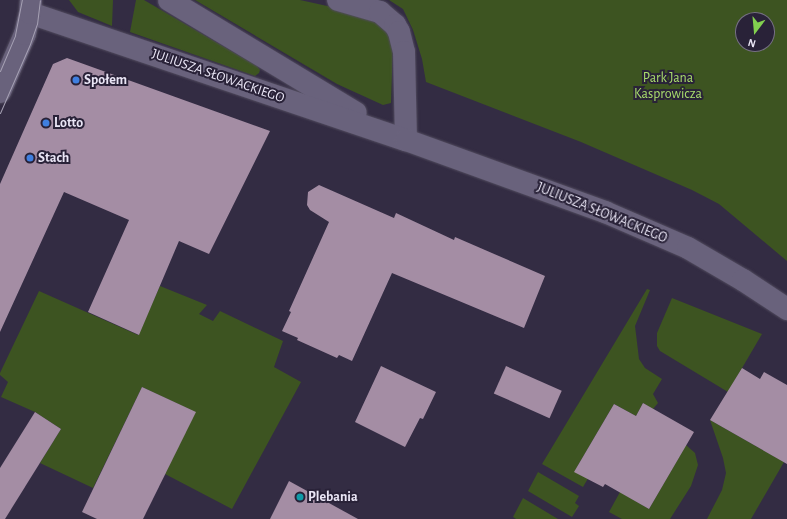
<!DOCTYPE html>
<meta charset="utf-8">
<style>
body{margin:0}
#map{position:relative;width:787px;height:519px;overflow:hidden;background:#332c43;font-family:"Alegreya Sans",sans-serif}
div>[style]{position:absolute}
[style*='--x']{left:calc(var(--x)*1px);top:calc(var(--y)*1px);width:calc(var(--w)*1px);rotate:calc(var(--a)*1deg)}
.green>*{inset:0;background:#3d5421}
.building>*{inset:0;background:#a48da4;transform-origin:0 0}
.roads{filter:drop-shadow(0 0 1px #514b5e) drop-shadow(0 0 1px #514b5e)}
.minor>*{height:22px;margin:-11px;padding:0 11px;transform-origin:11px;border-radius:11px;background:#69627c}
.tertiary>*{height:22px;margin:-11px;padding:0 11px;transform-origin:11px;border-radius:11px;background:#69627c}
.tram>*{height:1px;margin:-0.5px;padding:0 0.5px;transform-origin:0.5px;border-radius:0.5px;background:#a6a1b4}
.dots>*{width:11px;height:11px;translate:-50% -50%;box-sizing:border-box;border:2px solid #292238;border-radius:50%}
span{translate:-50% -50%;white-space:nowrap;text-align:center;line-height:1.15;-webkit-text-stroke:4px #292238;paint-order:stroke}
.street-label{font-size:14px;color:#eae6f6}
.park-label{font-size:14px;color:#a9de6c}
.poi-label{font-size:14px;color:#eae6f6;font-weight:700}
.left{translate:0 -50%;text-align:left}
.north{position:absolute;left:735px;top:12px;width:40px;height:40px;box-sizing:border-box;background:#292238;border:1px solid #767084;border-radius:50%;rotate:196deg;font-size:11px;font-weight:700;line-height:16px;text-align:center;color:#eae6f6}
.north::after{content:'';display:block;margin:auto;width:14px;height:18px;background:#82d04f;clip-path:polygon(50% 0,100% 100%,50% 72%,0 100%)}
</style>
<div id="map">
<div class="green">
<div style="clip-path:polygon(69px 0,113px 0,112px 26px,78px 12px)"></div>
<div style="clip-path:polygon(136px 0,144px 0,257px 66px,260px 70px,259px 73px,255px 76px,130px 32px)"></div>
<div style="clip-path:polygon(195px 0,300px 0,359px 13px,381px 23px,393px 42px,391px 103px,383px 105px,337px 84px)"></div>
<div style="clip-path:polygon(evenodd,389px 0,787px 0,787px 261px,719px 204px,692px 190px,581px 142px,426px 82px,422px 59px,413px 30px,403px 9px,389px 0,743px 20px,767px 20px,767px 44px,743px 44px,743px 20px)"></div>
<div style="clip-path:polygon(160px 286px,207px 305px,199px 314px,213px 321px,220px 311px,283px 341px,274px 367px,301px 382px,232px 509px,165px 474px,195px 412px,142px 387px,93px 488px,40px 463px,61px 429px,35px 412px,1px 397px,8px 382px,0 375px,0 373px,39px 291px,138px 335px)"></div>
<div style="clip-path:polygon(647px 289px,650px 290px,635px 326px,636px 334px,639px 359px,645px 368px,662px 379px,653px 394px,658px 403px,653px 409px,643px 403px,636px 416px,614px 404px,577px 467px,590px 475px,583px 487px,542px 464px)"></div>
<div style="clip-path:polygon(672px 298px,762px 334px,728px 392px,660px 351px,657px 346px,657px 333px)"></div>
<div style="clip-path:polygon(710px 420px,784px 462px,751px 519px,707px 519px,722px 490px,726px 473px,723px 458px)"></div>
<div style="clip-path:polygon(686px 445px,695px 453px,698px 465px,691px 486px,670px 519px,622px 519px,609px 512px,620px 492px,649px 509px)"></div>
<div style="clip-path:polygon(538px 472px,579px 496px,575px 503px,579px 506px,572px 517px,528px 491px)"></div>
<div style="clip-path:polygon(523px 498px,558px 519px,516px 519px,513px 517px)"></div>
</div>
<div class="building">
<div style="clip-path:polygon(67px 58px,270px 131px,209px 254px,179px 241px,139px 335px,88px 312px,129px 220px,64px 192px,0 332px,0 184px,53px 64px)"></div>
<div style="clip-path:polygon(319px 185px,394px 218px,396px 213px,454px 240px,455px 237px,545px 276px,524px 328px,392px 273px,352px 361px,339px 355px,337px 358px,297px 340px,298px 338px,282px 331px,291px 312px,289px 311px,329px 222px,310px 210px,307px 205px,308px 192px)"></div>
<div style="clip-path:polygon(381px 366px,436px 392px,423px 419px,420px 418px,405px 447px,355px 422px)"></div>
<div style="left:506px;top:366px;width:61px;height:30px;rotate:24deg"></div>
<div style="clip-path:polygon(742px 368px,760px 379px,764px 372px,787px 385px,787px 464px,710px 420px)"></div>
<div style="clip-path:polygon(142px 387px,196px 412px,143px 519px,97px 519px,82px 512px)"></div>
<div style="clip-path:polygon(643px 403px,694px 432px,649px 509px,605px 484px,603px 487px,574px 472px,614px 404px,636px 416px)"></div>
<div style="clip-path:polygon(35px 412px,61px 429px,5px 519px,0 519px,0 468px)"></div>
<div style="clip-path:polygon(289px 481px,358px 519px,270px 519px)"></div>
</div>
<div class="roads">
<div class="minor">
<div style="--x:338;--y:0;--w:44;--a:15.9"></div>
<div style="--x:380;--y:12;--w:20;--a:41"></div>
<div style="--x:395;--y:25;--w:8;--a:60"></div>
<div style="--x:399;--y:32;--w:21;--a:76"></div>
<div style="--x:404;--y:52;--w:88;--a:88.7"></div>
</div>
<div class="tertiary">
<div style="--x:169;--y:0;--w:218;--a:31.1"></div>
<div style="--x:30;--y:13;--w:397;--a:18.7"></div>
<div style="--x:406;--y:140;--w:212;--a:19.9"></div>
<div style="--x:605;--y:212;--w:90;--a:23.4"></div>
<div style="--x:688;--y:248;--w:64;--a:30.2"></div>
<div style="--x:743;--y:280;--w:53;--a:33.4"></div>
<div style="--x:0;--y:92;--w:63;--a:-66.7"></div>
<div style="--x:25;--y:34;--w:22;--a:-77"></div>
<div style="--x:30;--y:13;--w:13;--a:-86"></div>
</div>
</div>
<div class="tram">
<div style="--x:0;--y:71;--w:39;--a:-67"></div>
<div style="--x:15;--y:35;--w:36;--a:-79"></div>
<div style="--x:0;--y:113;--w:75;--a:-66.5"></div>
<div style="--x:30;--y:44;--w:21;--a:-71"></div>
<div style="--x:37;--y:24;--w:24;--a:-83"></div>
</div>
<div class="dots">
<div style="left:76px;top:80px;background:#3f7fe0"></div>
<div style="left:46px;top:123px;background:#3f7fe0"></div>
<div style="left:30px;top:158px;background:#3f7fe0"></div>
<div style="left:300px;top:497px;background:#0f9aa8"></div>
</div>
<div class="street-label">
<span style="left:218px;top:76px;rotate:19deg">JULIUSZA SŁOWACKIEGO</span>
<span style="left:602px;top:213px;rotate:22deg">JULIUSZA SŁOWACKIEGO</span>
</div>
<div class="park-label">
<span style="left:668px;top:86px">Park Jana<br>Kasprowicza</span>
</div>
<div class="poi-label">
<span class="left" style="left:84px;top:80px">Społem</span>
<span class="left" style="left:54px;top:123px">Lotto</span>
<span class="left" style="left:38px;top:158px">Stach</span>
<span class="left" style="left:308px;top:497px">Plebania</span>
</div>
<div class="north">N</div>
</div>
